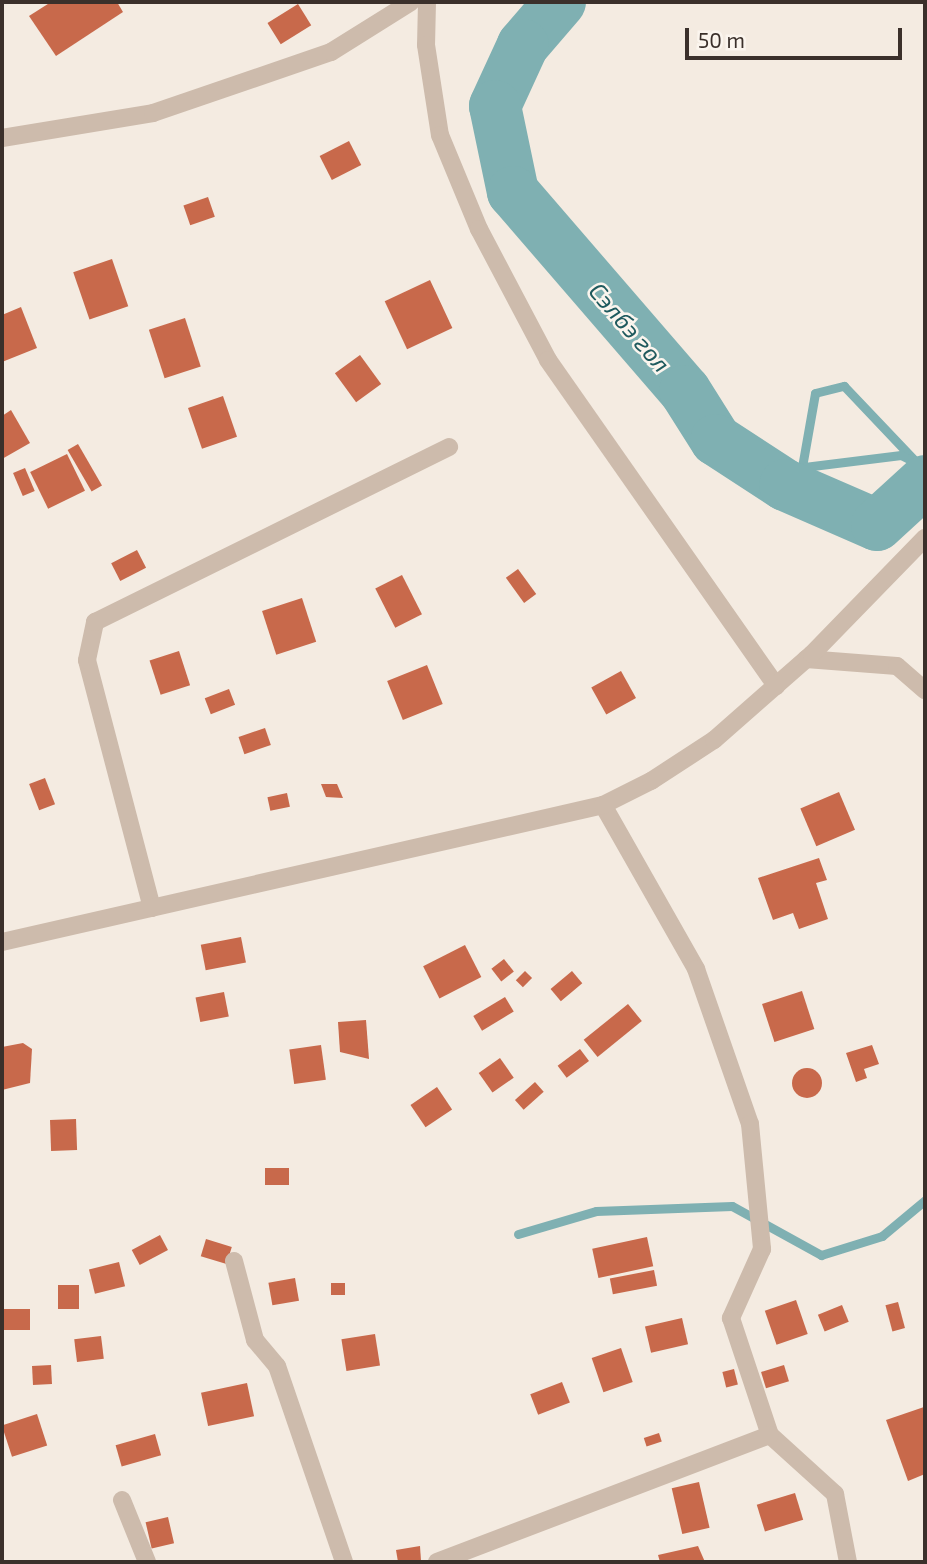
<!DOCTYPE html>
<meta charset="utf-8">
<style>
body{margin:0}
#map{position:relative;width:927px;height:1564px;overflow:hidden;background:#f4ebe1;font-family:"Exo 2",sans-serif}
div>[style]{position:absolute}
[style*='--x']{left:calc(var(--x)*1px);top:calc(var(--y)*1px);width:calc(var(--w)*1px);rotate:calc(var(--a)*1deg)}
.stream>*{height:9px;margin:-4.5px;padding:0 4.5px;transform-origin:4.5px;border-radius:4.5px;background:#7fb0b2}
.river>*{height:52px;margin:-26px;padding:0 26px;transform-origin:26px;border-radius:26px;background:#7fb0b2}
.building>*{inset:0;background:#c8694b;transform-origin:0 0}
.round{border-radius:50%}
.minor>*{height:18px;margin:-9px;padding:0 9px;transform-origin:9px;border-radius:9px;background:#cdbbac}
span{translate:-50% -50%;white-space:nowrap;text-align:center;line-height:1.15;-webkit-text-stroke:5px #fbf5ee;paint-order:stroke}
.water-label{font-size:24px;color:#1f5a5e;font-style:italic}
.frame{position:absolute;inset:0;border:4px solid #3b302b;pointer-events:none}
.scale{position:absolute;left:685px;top:28px;width:217px;height:32px;box-sizing:border-box;border:4px solid #3b302b;border-top:0;padding-left:9px;font-size:21px;line-height:24px;white-space:nowrap;color:#3b302b;-webkit-text-stroke:5px #fbf5ee;paint-order:stroke}
</style>
<div id="map">
<div class="stream">
<div style="--x:802;--y:467;--w:75;--a:-80"></div>
<div style="--x:815;--y:393;--w:30;--a:-14"></div>
<div style="--x:844;--y:386;--w:106;--a:46.5"></div>
<div style="--x:764;--y:472;--w:138;--a:-7.1"></div>
<div style="--x:901;--y:455;--w:27;--a:27"></div>
<div style="--x:518;--y:1234;--w:81;--a:-16.4"></div>
<div style="--x:596;--y:1211;--w:136;--a:-2.1"></div>
<div style="--x:732;--y:1206;--w:102;--a:28.8"></div>
<div style="--x:821;--y:1255;--w:64;--a:-17.3"></div>
<div style="--x:882;--y:1236;--w:56;--a:-39.9"></div>
</div>
<div class="river">
<div style="--x:560;--y:2;--w:57;--a:130.7"></div>
<div style="--x:523;--y:45;--w:67;--a:114.7"></div>
<div style="--x:495;--y:106;--w:88;--a:78.2"></div>
<div style="--x:513;--y:192;--w:263;--a:49.2"></div>
<div style="--x:685;--y:391;--w:58;--a:57.7"></div>
<div style="--x:716;--y:440;--w:82;--a:33.1"></div>
<div style="--x:785;--y:485;--w:100;--a:23.5"></div>
<div style="--x:877;--y:525;--w:65;--a:-42.5"></div>
</div>
<div class="building">
<div style="clip-path:polygon(51px 2px,117px 2px,123px 12px,56px 56px,29px 16px)"></div>
<div style="left:298px;top:4px;width:25px;height:36px;rotate:58deg"></div>
<div style="left:349px;top:141px;width:27px;height:33px;rotate:63deg"></div>
<div style="left:208px;top:197px;width:21px;height:26px;rotate:71deg"></div>
<div style="left:112px;top:259px;width:50px;height:41px;rotate:71deg"></div>
<div style="left:430px;top:280px;width:53px;height:50px;rotate:65deg"></div>
<div style="clip-path:polygon(21px 307px,37px 348px,2px 362px,2px 315px)"></div>
<div style="left:185px;top:318px;width:51px;height:38px;rotate:72deg"></div>
<div style="left:360px;top:355px;width:36px;height:31px;rotate:54deg"></div>
<div style="left:223px;top:396px;width:43px;height:37px;rotate:71deg"></div>
<div style="clip-path:polygon(11px 410px,30px 443px,2px 459px,2px 416px)"></div>
<div style="left:78px;top:444px;width:48px;height:12px;rotate:60deg"></div>
<div style="left:67px;top:454px;width:41px;height:41px;rotate:64deg"></div>
<div style="left:25px;top:468px;width:25px;height:13px;rotate:67deg"></div>
<div style="left:137px;top:550px;width:20px;height:29px;rotate:63deg"></div>
<div style="left:518px;top:569px;width:31px;height:15px;rotate:54deg"></div>
<div style="left:402px;top:575px;width:44px;height:30px;rotate:63deg"></div>
<div style="left:302px;top:598px;width:46px;height:42px;rotate:72deg"></div>
<div style="left:179px;top:651px;width:36px;height:31px;rotate:72deg"></div>
<div style="left:427px;top:665px;width:42px;height:43px;rotate:68deg"></div>
<div style="left:621px;top:671px;width:31px;height:34px;rotate:61deg"></div>
<div style="left:229px;top:689px;width:17px;height:26px;rotate:69deg"></div>
<div style="left:265px;top:728px;width:18px;height:28px;rotate:71deg"></div>
<div style="left:45px;top:778px;width:28px;height:17px;rotate:69deg"></div>
<div style="clip-path:polygon(321px 784px,337px 784px,343px 798px,326px 797px)"></div>
<div style="left:839px;top:792px;width:41px;height:42px;rotate:67deg"></div>
<div style="left:287px;top:793px;width:14px;height:20px;rotate:78deg"></div>
<div style="clip-path:polygon(819px 858px,827px 880px,816px 883px,828px 919px,799px 929px,793px 913px,773px 920px,758px 878px)"></div>
<div style="left:241px;top:937px;width:26px;height:41px;rotate:79deg"></div>
<div style="left:465px;top:945px;width:36px;height:47px;rotate:63deg"></div>
<div style="left:504px;top:959px;width:16px;height:16px;rotate:52deg"></div>
<div style="left:525px;top:971px;width:10px;height:13px;rotate:45deg"></div>
<div style="left:572px;top:971px;width:16px;height:28px;rotate:50deg"></div>
<div style="left:802px;top:991px;width:40px;height:42px;rotate:72deg"></div>
<div style="left:224px;top:992px;width:25px;height:29px;rotate:79deg"></div>
<div style="left:505px;top:997px;width:17px;height:37px;rotate:59deg"></div>
<div style="left:628px;top:1004px;width:22px;height:57px;rotate:51deg"></div>
<div style="clip-path:polygon(366px 1020px,369px 1059px,340px 1052px,338px 1022px)"></div>
<div style="clip-path:polygon(23px 1043px,32px 1049px,30px 1083px,2px 1090px,2px 1047px)"></div>
<div style="left:321px;top:1045px;width:35px;height:32px;rotate:82deg"></div>
<div style="clip-path:polygon(872px 1045px,879px 1064px,864px 1069px,867px 1078px,856px 1082px,846px 1053px)"></div>
<div style="left:580px;top:1049px;width:15px;height:28px;rotate:53deg"></div>
<div style="left:500px;top:1058px;width:24px;height:26px;rotate:55deg"></div>
<div class="round" style="left:792px;top:1068px;width:30px;height:30px"></div>
<div style="left:535px;top:1082px;width:13px;height:27px;rotate:48deg"></div>
<div style="left:437px;top:1087px;width:27px;height:32px;rotate:56deg"></div>
<div style="left:76px;top:1119px;width:31px;height:26px;rotate:88deg"></div>
<div style="left:265px;top:1168px;width:24px;height:17px"></div>
<div style="left:160px;top:1235px;width:17px;height:32px;rotate:62deg"></div>
<div style="left:647px;top:1237px;width:30px;height:56px;rotate:78deg"></div>
<div style="left:206px;top:1239px;width:27px;height:18px;rotate:17deg"></div>
<div style="left:119px;top:1262px;width:25px;height:31px;rotate:76deg"></div>
<div style="left:654px;top:1270px;width:16px;height:45px;rotate:79deg"></div>
<div style="left:295px;top:1278px;width:23px;height:27px;rotate:80deg"></div>
<div style="left:331px;top:1283px;width:14px;height:12px"></div>
<div style="left:79px;top:1285px;width:24px;height:21px;rotate:90deg"></div>
<div style="left:796px;top:1300px;width:36px;height:33px;rotate:71deg"></div>
<div style="left:898px;top:1302px;width:27px;height:13px;rotate:75deg"></div>
<div style="left:842px;top:1305px;width:18px;height:26px;rotate:68deg"></div>
<div style="left:2px;top:1309px;width:28px;height:21px"></div>
<div style="left:682px;top:1318px;width:27px;height:38px;rotate:77deg"></div>
<div style="left:375px;top:1334px;width:32px;height:34px;rotate:81deg"></div>
<div style="left:101px;top:1336px;width:23px;height:27px;rotate:83deg"></div>
<div style="left:621px;top:1348px;width:36px;height:31px;rotate:71deg"></div>
<div style="left:51px;top:1365px;width:19px;height:19px;rotate:87deg"></div>
<div style="left:784px;top:1365px;width:17px;height:24px;rotate:73deg"></div>
<div style="left:734px;top:1369px;width:16px;height:12px;rotate:76deg"></div>
<div style="left:562px;top:1382px;width:22px;height:34px;rotate:69deg"></div>
<div style="left:247px;top:1383px;width:34px;height:47px;rotate:78deg"></div>
<div style="clip-path:polygon(924px 1407px,925px 1474px,908px 1481px,886px 1420px)"></div>
<div style="left:37px;top:1414px;width:33px;height:37px;rotate:72deg"></div>
<div style="left:659px;top:1433px;width:9px;height:16px;rotate:72deg"></div>
<div style="left:155px;top:1434px;width:22px;height:41px;rotate:74deg"></div>
<div style="left:699px;top:1482px;width:47px;height:28px;rotate:77deg"></div>
<div style="left:795px;top:1493px;width:28px;height:40px;rotate:73deg"></div>
<div style="left:168px;top:1517px;width:27px;height:23px;rotate:77deg"></div>
<div style="clip-path:polygon(420px 1546px,421px 1561px,398px 1562px,396px 1550px)"></div>
<div style="clip-path:polygon(698px 1546px,705px 1562px,660px 1562px,658px 1555px)"></div>
</div>
<div class="minor">
<div style="--x:427;--y:2;--w:43;--a:91.3"></div>
<div style="--x:426;--y:45;--w:91;--a:81.2"></div>
<div style="--x:440;--y:135;--w:102;--a:67.5"></div>
<div style="--x:479;--y:229;--w:148;--a:62.2"></div>
<div style="--x:548;--y:360;--w:398;--a:55"></div>
<div style="--x:2;--y:138;--w:153;--a:-9.4"></div>
<div style="--x:153;--y:113;--w:188;--a:-18.9"></div>
<div style="--x:331;--y:52;--w:94;--a:-32"></div>
<div style="--x:806;--y:659;--w:91;--a:4.4"></div>
<div style="--x:897;--y:666;--w:37;--a:41"></div>
<div style="--x:603;--y:805;--w:189;--a:60.4"></div>
<div style="--x:696;--y:969;--w:164;--a:70.8"></div>
<div style="--x:750;--y:1124;--w:126;--a:84.5"></div>
<div style="--x:762;--y:1249;--w:76;--a:114.2"></div>
<div style="--x:731;--y:1318;--w:123;--a:71.6"></div>
<div style="--x:770;--y:1435;--w:88;--a:42.2"></div>
<div style="--x:835;--y:1494;--w:69;--a:79.2"></div>
<div style="--x:152;--y:908;--w:256;--a:-104.7"></div>
<div style="--x:87;--y:660;--w:39;--a:-78"></div>
<div style="--x:95;--y:622;--w:395;--a:-26.3"></div>
<div style="--x:2;--y:942;--w:616;--a:-12.84"></div>
<div style="--x:603;--y:805;--w:54;--a:-26.6"></div>
<div style="--x:651;--y:781;--w:75;--a:-33.1"></div>
<div style="--x:714;--y:740;--w:130;--a:-41.3"></div>
<div style="--x:812;--y:654;--w:162;--a:-45.8"></div>
<div style="--x:234;--y:1261;--w:82;--a:75.1"></div>
<div style="--x:255;--y:1340;--w:34;--a:50"></div>
<div style="--x:277;--y:1366;--w:207;--a:71.1"></div>
<div style="--x:122;--y:1500;--w:67;--a:68"></div>
<div style="--x:437;--y:1562;--w:356;--a:-20.9"></div>
</div>
<div class="water-label">
<span style="left:630px;top:327px;rotate:49deg">Сэлбэ гол</span>
</div>
<div class="frame"></div>
<div class="scale">50 m</div>
</div>
